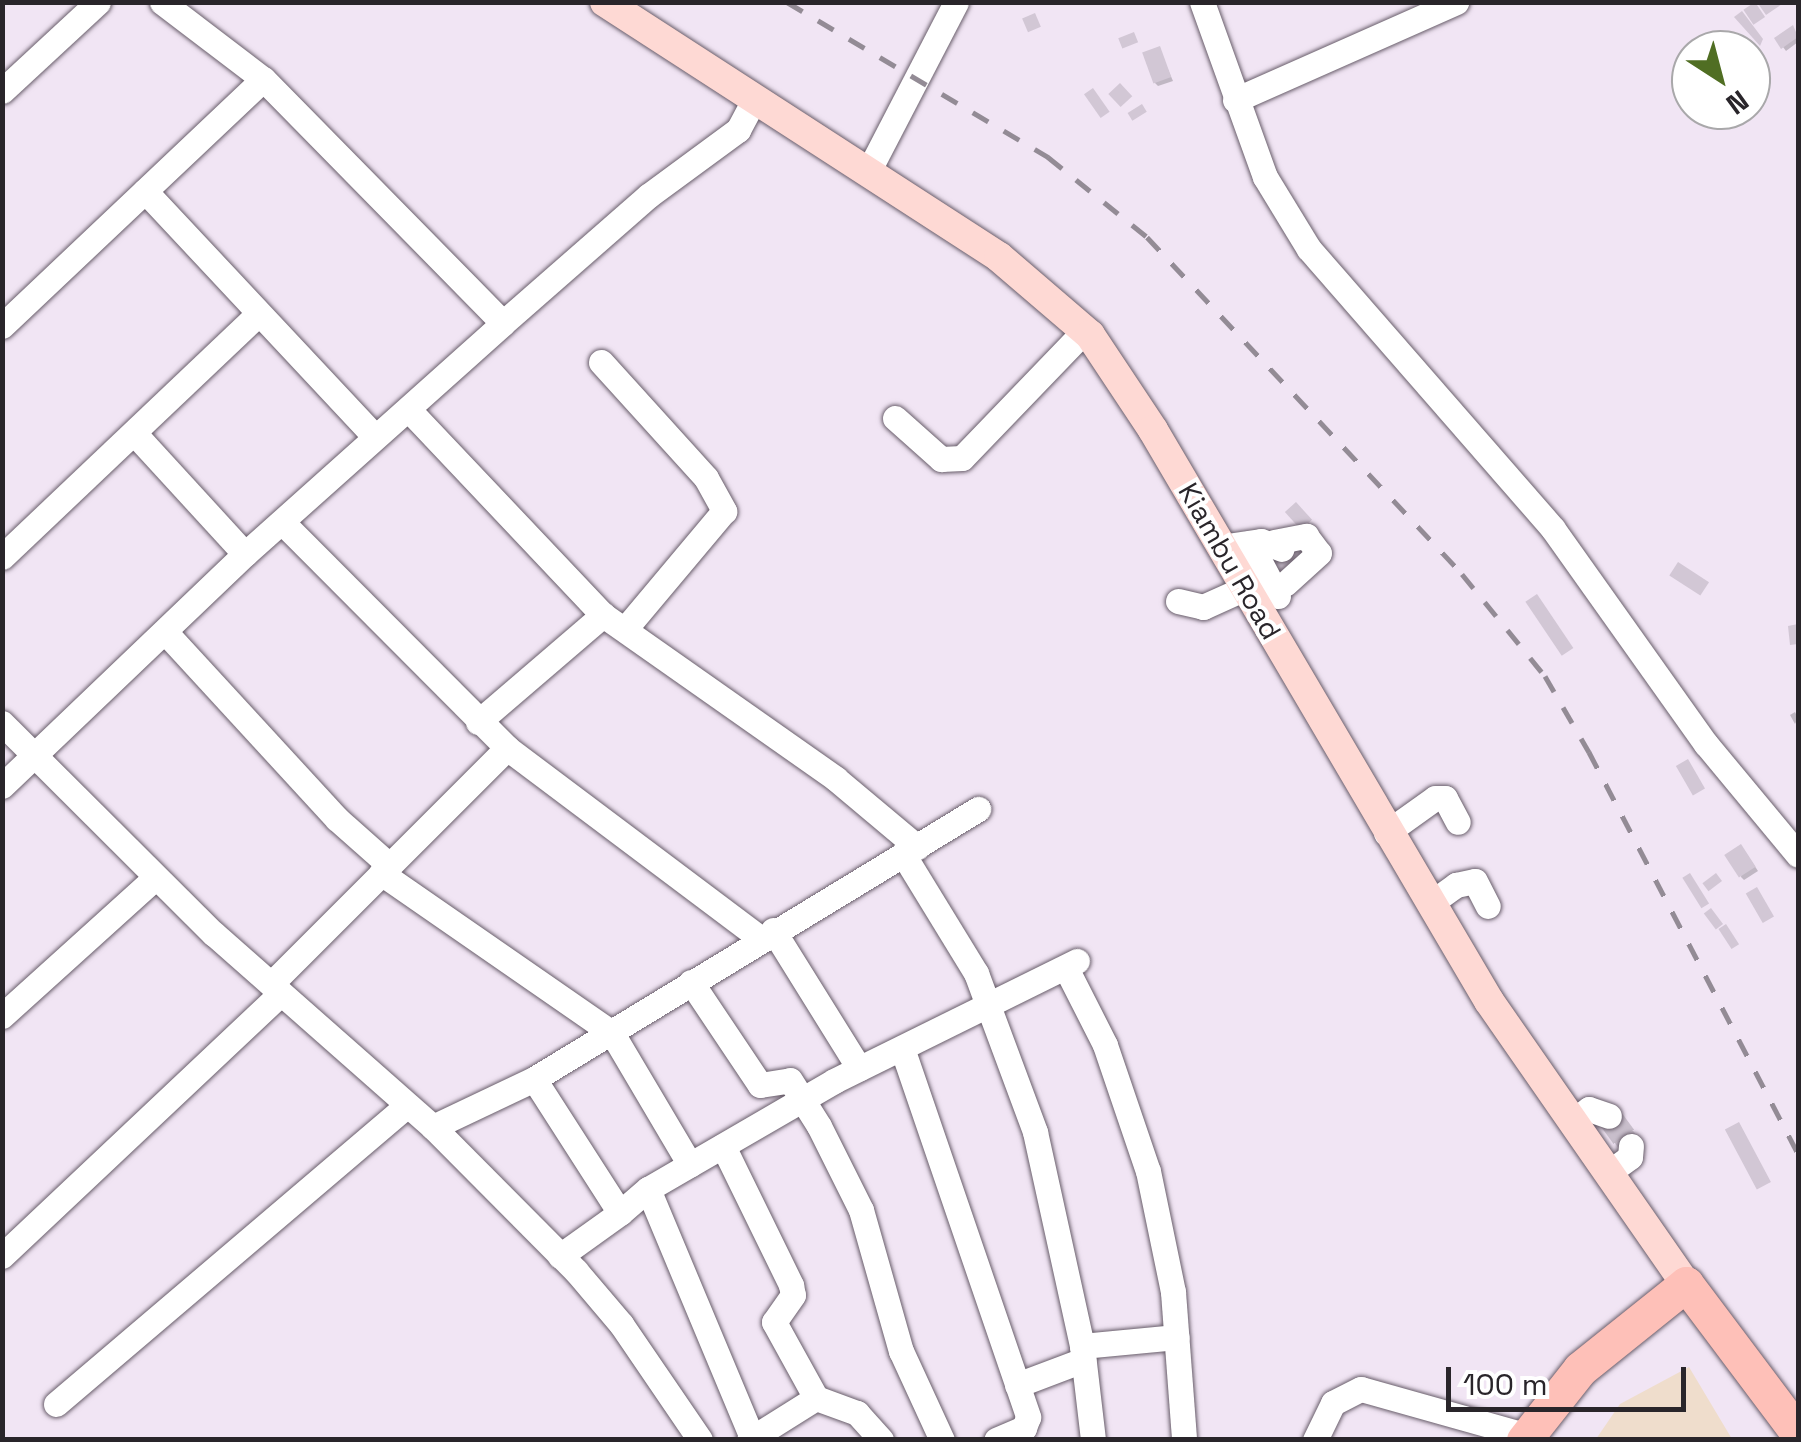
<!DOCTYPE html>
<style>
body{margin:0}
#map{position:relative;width:1801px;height:1442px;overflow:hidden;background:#f1e5f4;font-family:"Space Grotesk",sans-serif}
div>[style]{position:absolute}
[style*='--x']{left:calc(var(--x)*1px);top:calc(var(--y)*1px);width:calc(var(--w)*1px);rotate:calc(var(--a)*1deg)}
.industrial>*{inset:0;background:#efddcc}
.shadow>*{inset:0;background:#0003}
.building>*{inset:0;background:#d2c7d5;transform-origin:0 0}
.minor-tunnel>*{height:25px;margin-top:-12.5px;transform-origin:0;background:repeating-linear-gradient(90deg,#c9bfcc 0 25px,transparent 0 37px)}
.roads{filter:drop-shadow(0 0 2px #685d6a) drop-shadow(0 0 2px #685d6a)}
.minor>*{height:25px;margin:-12.5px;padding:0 12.5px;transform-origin:12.5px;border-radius:12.5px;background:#fff}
.major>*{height:30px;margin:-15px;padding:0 15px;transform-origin:15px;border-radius:15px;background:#fed9d4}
.highway>*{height:35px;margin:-17.5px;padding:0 17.5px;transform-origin:17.5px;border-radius:17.5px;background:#fec0b8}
.rail>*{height:5px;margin-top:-2.5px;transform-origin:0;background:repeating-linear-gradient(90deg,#938b95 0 18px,transparent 0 36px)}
span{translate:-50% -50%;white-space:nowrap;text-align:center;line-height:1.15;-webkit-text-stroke:8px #fff;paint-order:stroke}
.street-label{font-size:28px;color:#29252a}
.frame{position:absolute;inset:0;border:5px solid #29252a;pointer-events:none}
.north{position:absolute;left:1671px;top:30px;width:100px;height:100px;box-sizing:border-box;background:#fff;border:2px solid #a9a8aa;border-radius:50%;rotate:144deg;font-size:28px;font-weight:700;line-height:40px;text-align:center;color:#29252a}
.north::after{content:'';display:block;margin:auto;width:35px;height:45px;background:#506e23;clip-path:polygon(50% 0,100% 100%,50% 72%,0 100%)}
.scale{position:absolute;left:1446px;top:1367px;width:240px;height:45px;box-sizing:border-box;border:5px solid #29252a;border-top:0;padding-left:12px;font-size:30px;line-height:35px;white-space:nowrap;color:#29252a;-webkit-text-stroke:8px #fff;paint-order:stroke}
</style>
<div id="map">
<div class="industrial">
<div style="clip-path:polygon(1689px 1367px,1732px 1439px,1596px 1439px,1620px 1404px)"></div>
</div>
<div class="shadow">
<div style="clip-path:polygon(1793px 28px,1798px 42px,1786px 51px,1783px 47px)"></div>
<div style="clip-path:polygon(1159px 49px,1173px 81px,1158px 86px,1154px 82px)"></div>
<div style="clip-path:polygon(1795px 712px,1798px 718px,1795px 724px,1790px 715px)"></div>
<div style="clip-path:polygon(1744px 850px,1758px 871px,1744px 880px,1741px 877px)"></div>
</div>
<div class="building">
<div style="left:1755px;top:2px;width:18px;height:14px;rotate:56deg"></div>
<div style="clip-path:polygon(1757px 2px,1785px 2px,1766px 15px)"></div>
<div style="clip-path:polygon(1742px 11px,1763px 39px,1760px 46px,1734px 17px)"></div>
<div style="left:1035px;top:13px;width:15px;height:14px;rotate:67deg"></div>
<div style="clip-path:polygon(1793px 25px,1798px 37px,1781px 49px,1774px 38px)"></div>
<div style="left:1134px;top:32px;width:11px;height:17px;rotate:68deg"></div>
<div style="left:1160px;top:46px;width:33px;height:19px;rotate:70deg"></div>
<div style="left:1120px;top:83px;width:18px;height:16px;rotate:47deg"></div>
<div style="left:1093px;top:88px;width:29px;height:11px;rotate:55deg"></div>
<div style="left:1142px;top:104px;width:9px;height:17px;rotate:58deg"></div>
<div style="left:1296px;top:502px;width:24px;height:15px;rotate:48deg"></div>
<div style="left:1298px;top:540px;width:18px;height:38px;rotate:61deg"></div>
<div style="left:1678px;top:562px;width:37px;height:16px;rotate:33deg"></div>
<div style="left:1537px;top:594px;width:65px;height:14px;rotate:56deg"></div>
<div style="clip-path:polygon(1798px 624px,1798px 644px,1790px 645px,1788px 626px)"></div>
<div style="left:1688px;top:759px;width:34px;height:14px;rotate:60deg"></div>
<div style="left:1741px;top:844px;width:27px;height:20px;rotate:57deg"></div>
<div style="left:1690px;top:873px;width:36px;height:9px;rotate:58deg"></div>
<div style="left:1716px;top:873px;width:10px;height:17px;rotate:53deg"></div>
<div style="left:1757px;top:887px;width:34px;height:13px;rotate:60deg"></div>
<div style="left:1711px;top:908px;width:20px;height:9px;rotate:53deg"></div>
<div style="left:1726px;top:924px;width:24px;height:9px;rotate:57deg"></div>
<div style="left:1618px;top:1110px;width:37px;height:22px;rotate:54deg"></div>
<div style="left:1739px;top:1122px;width:68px;height:16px;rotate:62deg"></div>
</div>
<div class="minor-tunnel">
<div style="--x:1609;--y:1116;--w:37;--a:54"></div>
</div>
<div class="roads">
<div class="minor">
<div style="--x:1202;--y:2;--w:186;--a:70.2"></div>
<div style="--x:1265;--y:177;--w:84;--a:58.6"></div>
<div style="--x:1309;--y:249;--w:371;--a:48.9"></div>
<div style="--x:1553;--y:529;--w:264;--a:54.6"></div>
<div style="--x:1706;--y:744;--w:144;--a:50.3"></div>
<div style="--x:2;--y:91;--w:131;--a:-42.8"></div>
<div style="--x:1235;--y:100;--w:242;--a:-23.9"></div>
<div style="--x:868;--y:172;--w:191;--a:-62.6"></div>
<div style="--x:145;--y:191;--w:334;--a:46.9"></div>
<div style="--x:503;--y:323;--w:193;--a:-41.2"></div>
<div style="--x:648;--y:196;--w:112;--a:-36.3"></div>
<div style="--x:738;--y:130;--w:32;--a:-62"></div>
<div style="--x:2;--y:326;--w:359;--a:-43.4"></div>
<div style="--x:601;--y:362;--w:156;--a:47.8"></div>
<div style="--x:706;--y:478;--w:38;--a:61"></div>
<div style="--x:724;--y:511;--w:154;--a:130"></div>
<div style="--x:409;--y:410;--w:282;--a:46.6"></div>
<div style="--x:603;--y:615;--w:285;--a:35.1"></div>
<div style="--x:836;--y:779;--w:106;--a:40"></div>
<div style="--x:895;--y:418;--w:62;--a:41.7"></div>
<div style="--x:941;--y:459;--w:21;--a:-3"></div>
<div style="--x:962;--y:458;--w:178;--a:-46.1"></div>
<div style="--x:134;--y:433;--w:164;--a:47.5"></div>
<div style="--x:283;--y:523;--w:317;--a:45.1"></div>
<div style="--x:507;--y:748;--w:315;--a:36.9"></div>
<div style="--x:1274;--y:542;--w:33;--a:-11"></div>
<div style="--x:1306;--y:536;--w:21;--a:53"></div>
<div style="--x:1319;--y:553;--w:45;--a:137.7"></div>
<div style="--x:1250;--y:543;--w:60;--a:62.2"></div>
<div style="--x:1220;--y:547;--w:41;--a:-8.3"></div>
<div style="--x:1261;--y:541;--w:22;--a:21"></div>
<div style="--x:2;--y:557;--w:352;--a:-43.5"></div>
<div style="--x:1178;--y:601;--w:26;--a:13"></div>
<div style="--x:1203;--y:607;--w:46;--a:-24.3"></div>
<div style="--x:167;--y:634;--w:251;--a:47.4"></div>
<div style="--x:337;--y:819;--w:69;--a:41.5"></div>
<div style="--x:478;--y:722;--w:165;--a:-40.6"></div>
<div style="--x:2;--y:723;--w:299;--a:44.9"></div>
<div style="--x:214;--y:934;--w:292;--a:41.4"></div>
<div style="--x:433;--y:1127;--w:203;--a:45.2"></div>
<div style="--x:576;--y:1271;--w:70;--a:49.7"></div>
<div style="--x:621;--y:1324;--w:140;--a:55.7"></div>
<div style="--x:2;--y:786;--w:336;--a:-43.7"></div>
<div style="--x:245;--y:554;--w:346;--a:-41.8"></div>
<div style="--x:503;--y:323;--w:342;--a:-134.5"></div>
<div style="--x:263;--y:79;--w:127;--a:-142.7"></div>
<div style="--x:1386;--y:833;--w:60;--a:-35.5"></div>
<div style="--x:1435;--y:798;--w:10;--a:0"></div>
<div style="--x:1445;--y:798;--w:27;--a:62"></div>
<div style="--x:903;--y:854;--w:140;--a:58.5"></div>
<div style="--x:976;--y:973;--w:170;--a:69.6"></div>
<div style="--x:1035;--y:1132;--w:219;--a:77.6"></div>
<div style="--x:1082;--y:1346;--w:95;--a:83.3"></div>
<div style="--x:381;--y:873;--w:281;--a:34.7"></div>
<div style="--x:612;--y:1033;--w:153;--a:59.4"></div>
<div style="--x:1431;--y:903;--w:31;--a:-36"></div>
<div style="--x:1456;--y:885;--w:19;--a:-12"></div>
<div style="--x:1475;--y:881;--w:28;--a:63"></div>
<div style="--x:773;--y:930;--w:163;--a:58.1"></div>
<div style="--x:1066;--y:968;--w:86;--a:63.1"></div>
<div style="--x:1105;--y:1045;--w:133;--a:71.2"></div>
<div style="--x:1148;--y:1171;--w:124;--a:78.3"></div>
<div style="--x:1173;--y:1292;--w:148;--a:85.7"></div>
<div style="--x:691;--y:982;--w:124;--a:56.2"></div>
<div style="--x:760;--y:1085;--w:30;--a:-9"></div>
<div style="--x:790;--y:1080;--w:54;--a:57.8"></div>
<div style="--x:819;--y:1126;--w:94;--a:63.4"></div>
<div style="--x:861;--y:1210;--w:147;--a:74.2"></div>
<div style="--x:901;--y:1351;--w:98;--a:65.3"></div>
<div style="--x:271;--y:984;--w:334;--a:-45"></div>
<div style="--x:2;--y:1016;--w:207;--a:-42.1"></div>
<div style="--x:902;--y:1048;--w:390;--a:71.1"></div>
<div style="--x:1028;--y:1417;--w:12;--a:110"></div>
<div style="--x:1024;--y:1428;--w:30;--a:157"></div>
<div style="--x:534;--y:1079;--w:159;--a:57.3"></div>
<div style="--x:620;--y:1213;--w:37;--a:-41"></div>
<div style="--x:648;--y:1189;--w:215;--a:-30.1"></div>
<div style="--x:834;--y:1081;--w:271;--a:-26.3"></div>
<div style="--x:1571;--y:1122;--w:22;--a:-36"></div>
<div style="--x:1589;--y:1109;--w:21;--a:19"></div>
<div style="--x:433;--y:1127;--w:112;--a:-25.4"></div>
<div style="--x:534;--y:1079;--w:520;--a:-31.3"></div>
<div style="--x:723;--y:1146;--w:155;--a:63.9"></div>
<div style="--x:791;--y:1285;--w:10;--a:79"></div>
<div style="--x:793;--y:1295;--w:33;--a:125"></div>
<div style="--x:774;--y:1322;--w:87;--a:61.1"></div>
<div style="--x:816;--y:1398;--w:44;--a:20.1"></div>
<div style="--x:857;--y:1413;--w:36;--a:48"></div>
<div style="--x:1608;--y:1173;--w:27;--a:-36"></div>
<div style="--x:1630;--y:1157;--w:11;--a:-85"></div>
<div style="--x:648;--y:1189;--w:270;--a:67.3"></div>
<div style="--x:2;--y:1256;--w:383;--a:-43.3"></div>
<div style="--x:560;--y:1256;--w:74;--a:-35.6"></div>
<div style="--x:1082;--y:1346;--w:95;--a:-5.4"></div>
<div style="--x:1017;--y:1385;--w:71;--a:-20.7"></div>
<div style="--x:56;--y:1404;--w:461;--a:-40.4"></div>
<div style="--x:749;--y:1440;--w:79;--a:-32.1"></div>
<div style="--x:1315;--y:1440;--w:41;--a:-64.1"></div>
<div style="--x:1333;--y:1403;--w:31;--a:-27"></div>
<div style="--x:1361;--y:1389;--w:170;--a:15.7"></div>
</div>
<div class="major">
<div style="--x:605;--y:2;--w:469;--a:32.9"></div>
<div style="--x:999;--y:257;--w:120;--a:40.6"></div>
<div style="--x:1090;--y:335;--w:114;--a:56.4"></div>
<div style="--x:1153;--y:430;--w:663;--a:59.53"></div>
<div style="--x:1489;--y:1001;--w:345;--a:55.2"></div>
</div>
<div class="highway">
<div style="--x:1524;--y:1440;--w:90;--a:-51.7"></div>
<div style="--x:1580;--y:1369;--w:136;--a:-38.7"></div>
<div style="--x:1686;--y:1284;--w:186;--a:53.1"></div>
</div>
</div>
<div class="rail">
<div style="--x:787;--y:2;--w:304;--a:30.7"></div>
<div style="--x:1048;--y:157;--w:127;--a:38.9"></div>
<div style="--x:1147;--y:237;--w:461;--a:46.9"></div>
<div style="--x:1462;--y:574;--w:132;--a:50.9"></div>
<div style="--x:1545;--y:676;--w:88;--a:59.9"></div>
<div style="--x:1589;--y:752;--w:453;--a:62.5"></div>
</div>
<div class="street-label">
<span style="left:1230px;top:561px;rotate:60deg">Kiambu Road</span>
</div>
<div class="frame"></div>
<div class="north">N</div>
<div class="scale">100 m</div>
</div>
